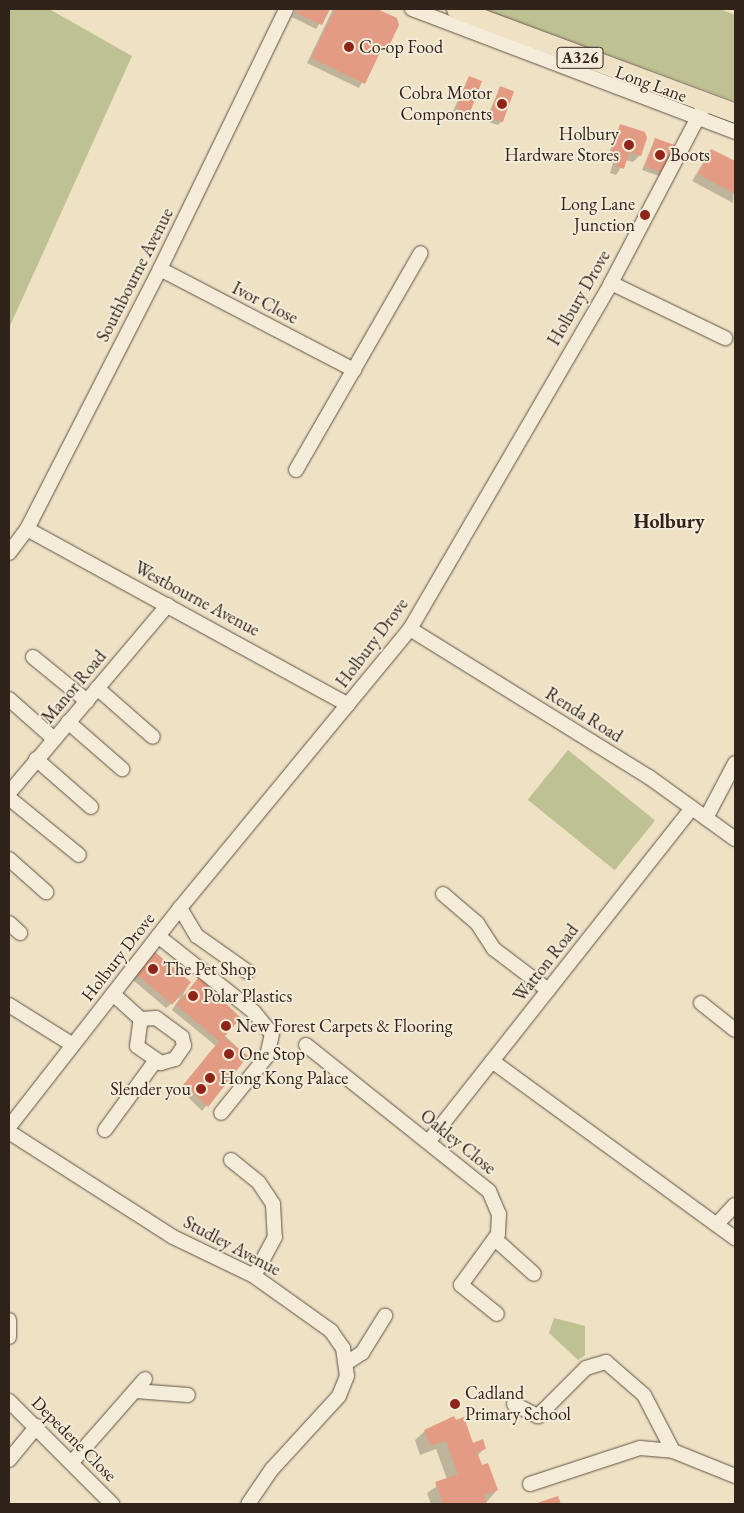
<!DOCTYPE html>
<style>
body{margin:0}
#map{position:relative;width:744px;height:1513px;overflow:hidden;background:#eee1c4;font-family:"EB Garamond",serif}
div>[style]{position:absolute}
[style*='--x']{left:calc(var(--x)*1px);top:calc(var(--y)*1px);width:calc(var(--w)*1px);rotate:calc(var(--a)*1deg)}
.green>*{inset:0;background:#bec191;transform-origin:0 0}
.shadow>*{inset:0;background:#0003}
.building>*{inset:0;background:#e49b83;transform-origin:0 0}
.roads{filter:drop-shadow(0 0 1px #605244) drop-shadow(0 0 1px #605244)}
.minor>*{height:14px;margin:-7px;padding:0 7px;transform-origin:7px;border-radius:7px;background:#f4ecd9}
.major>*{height:19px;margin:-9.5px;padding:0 9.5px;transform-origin:9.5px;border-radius:9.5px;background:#eee1c4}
.dots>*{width:14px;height:14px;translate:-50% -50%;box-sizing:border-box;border:2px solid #f4ecd9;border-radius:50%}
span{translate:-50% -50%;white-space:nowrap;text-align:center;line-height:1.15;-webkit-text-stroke:4px #f4ecd9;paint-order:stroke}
.shield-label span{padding:1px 4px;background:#f4ecd9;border:1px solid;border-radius:4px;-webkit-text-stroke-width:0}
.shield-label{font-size:16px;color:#30231a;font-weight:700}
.poi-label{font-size:18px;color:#30231a}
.left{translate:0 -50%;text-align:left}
.right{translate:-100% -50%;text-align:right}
.street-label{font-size:18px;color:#30231a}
.quarter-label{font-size:20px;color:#30231a;font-weight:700}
.frame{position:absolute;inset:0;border:10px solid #30231a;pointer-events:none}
</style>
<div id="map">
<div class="green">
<div style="clip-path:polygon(9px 9px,49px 9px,132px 56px,9px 328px)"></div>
<div style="clip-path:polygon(484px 9px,720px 9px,735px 15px,735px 101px)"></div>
<div style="left:568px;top:750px;width:112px;height:64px;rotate:39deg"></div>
<div style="clip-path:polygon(554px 1318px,585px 1326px,585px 1355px,578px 1360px,549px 1333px)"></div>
</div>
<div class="shadow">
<div style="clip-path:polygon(296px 9px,329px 9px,316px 29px,292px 17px)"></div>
<div style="clip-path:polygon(333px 9px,374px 9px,396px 19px,387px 47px,379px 51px,359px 88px,307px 63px)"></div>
<div style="clip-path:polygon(469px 77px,468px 113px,464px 118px,452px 113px)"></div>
<div style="clip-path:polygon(500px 88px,502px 121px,498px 125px,485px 121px)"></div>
<div style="clip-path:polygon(621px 126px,640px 155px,633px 162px,626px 160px,616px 175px,610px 173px,613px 163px,605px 161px)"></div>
<div style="clip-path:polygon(655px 139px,664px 172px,659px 176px,642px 170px)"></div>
<div style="clip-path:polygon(711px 150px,735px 163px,733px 203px,692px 181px)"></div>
<div style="clip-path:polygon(151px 958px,190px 982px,183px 995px,246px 1056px,202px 1111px,180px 1089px,216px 1046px,172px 1010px,181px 996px,166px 1008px,133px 980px)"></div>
<div style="clip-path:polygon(425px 1431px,485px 1448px,477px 1456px,497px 1490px,485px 1504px,431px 1504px,427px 1493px,447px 1479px,436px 1449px,420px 1455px,415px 1440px)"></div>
</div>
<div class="building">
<div style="clip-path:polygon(298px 9px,330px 9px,322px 25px,296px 13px)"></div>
<div style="clip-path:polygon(335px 9px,377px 9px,397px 18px,399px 25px,388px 48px,383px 46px,365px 84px,311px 58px)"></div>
<div style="left:469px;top:76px;width:14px;height:35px;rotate:21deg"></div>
<div style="left:500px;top:86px;width:15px;height:33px;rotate:20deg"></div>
<div style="clip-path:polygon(620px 124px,645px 132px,647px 138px,641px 156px,629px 152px,624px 169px,616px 166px,619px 156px,611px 154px)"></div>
<div style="left:655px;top:138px;width:20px;height:30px;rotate:20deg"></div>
<div style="clip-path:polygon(711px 149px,735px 161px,735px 194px,698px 174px)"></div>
<div style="left:155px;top:952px;width:47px;height:29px;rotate:40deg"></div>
<div style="clip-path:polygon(199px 977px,241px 1018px,224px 1037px,248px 1056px,208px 1107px,184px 1084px,219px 1041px,176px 1005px)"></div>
<div style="clip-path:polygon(454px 1416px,456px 1420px,464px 1417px,473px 1443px,483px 1439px,486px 1449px,477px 1452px,482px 1465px,488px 1463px,498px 1490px,484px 1495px,487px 1504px,443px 1504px,435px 1482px,458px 1474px,446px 1441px,430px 1446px,424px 1430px)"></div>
<div style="clip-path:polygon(558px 1496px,561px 1504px,534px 1504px)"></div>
</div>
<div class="roads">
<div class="minor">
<div style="--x:412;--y:9;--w:346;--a:20.8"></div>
<div style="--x:160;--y:269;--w:219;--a:27.5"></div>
<div style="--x:611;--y:283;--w:127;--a:25.8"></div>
<div style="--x:296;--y:470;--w:250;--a:-60.1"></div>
<div style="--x:27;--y:529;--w:366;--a:28.7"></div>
<div style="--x:9;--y:553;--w:30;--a:-53"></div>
<div style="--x:27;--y:529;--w:292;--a:-62.9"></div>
<div style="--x:160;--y:269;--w:289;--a:-64.1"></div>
<div style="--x:410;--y:629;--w:281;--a:31.8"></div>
<div style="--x:649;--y:777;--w:106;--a:35.8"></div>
<div style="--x:33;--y:657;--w:70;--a:39.2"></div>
<div style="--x:97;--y:688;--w:74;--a:41.2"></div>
<div style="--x:9;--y:699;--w:60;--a:41.6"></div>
<div style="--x:68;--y:722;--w:72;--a:41"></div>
<div style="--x:36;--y:759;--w:73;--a:41.1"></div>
<div style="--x:9;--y:793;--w:246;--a:-49.8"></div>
<div style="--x:9;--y:798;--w:90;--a:39.2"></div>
<div style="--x:706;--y:818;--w:62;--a:-62.2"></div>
<div style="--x:9;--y:859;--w:50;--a:41.7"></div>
<div style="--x:443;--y:894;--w:45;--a:40.5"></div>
<div style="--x:477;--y:923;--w:31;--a:57"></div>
<div style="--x:494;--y:949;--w:68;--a:37.2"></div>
<div style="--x:180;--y:908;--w:33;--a:59"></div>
<div style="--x:197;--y:936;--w:62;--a:35.2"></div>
<div style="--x:9;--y:923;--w:15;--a:42"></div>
<div style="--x:158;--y:936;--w:122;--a:38.4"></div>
<div style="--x:254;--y:1012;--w:28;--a:51"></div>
<div style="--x:272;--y:1034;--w:23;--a:103"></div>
<div style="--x:267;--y:1056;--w:73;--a:128.9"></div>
<div style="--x:113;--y:994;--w:38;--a:42"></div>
<div style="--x:141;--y:1019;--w:15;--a:-4"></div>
<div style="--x:156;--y:1018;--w:32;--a:36"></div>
<div style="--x:182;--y:1037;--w:9;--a:77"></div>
<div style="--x:184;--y:1046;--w:16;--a:125"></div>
<div style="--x:175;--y:1059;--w:15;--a:164"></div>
<div style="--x:161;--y:1063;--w:29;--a:-145"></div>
<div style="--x:137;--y:1046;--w:27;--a:-82"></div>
<div style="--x:701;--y:1003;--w:43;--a:38.5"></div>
<div style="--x:9;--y:1005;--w:75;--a:32"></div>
<div style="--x:306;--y:1045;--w:234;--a:38.6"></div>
<div style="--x:489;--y:1191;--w:25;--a:67"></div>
<div style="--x:499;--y:1214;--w:20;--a:93"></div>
<div style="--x:498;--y:1234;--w:63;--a:126"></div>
<div style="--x:461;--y:1285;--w:46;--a:38.9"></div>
<div style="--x:492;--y:1061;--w:301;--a:36.1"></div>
<div style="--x:9;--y:1127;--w:278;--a:-52"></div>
<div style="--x:180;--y:908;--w:362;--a:-50.5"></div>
<div style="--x:410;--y:629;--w:400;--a:-59.8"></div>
<div style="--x:611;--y:283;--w:202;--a:-62.3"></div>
<div style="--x:105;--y:1130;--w:87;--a:-53.9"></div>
<div style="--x:9;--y:1132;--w:195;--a:32.6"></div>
<div style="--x:173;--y:1237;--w:90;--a:25.7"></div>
<div style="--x:254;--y:1276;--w:95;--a:35.5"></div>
<div style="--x:331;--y:1331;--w:21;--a:55"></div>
<div style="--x:343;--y:1348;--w:28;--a:82"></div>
<div style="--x:347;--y:1376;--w:22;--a:112"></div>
<div style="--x:339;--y:1396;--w:99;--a:132.5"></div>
<div style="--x:272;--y:1469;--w:42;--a:124.4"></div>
<div style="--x:429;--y:1141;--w:424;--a:-51.7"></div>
<div style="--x:231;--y:1160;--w:36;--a:39"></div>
<div style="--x:259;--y:1183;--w:25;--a:56"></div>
<div style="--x:273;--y:1204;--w:33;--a:87"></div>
<div style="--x:275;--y:1237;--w:44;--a:118.3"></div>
<div style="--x:717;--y:1224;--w:26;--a:-47"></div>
<div style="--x:495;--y:1239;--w:52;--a:41.9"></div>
<div style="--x:9;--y:1320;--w:17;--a:90"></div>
<div style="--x:348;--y:1362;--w:17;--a:-33"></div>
<div style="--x:362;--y:1353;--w:44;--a:-58.1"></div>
<div style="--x:135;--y:1391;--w:53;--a:4.3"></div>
<div style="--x:9;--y:1401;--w:146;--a:45"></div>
<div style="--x:514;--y:1404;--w:27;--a:27"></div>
<div style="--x:538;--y:1416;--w:68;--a:-45"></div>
<div style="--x:586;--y:1368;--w:21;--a:-17"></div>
<div style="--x:606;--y:1362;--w:50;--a:41"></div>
<div style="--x:644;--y:1395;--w:63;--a:62.6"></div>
<div style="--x:673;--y:1451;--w:67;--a:22"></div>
<div style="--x:9;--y:1460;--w:44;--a:-50.5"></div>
<div style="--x:73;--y:1461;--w:109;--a:-48.7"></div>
<div style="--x:530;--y:1484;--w:116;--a:-18.1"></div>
<div style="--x:640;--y:1448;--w:33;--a:5"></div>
</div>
<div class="major">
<div style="--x:456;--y:9;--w:298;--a:20.4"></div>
</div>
</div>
<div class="dots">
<div style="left:349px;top:47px;background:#8f2418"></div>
<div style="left:502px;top:104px;background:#8f2418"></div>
<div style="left:629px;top:145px;background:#8f2418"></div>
<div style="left:660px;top:155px;background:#8f2418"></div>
<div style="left:645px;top:215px;background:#8f2418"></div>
<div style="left:153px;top:969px;background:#8f2418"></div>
<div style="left:193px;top:996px;background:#8f2418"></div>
<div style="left:226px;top:1026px;background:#8f2418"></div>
<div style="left:229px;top:1054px;background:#8f2418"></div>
<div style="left:210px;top:1078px;background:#8f2418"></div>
<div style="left:201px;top:1089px;background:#8f2418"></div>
<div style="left:455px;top:1404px;background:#8f2418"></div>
</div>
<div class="shield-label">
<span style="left:580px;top:58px">A326</span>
</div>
<div class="poi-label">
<span class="left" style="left:359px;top:47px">Co-op Food</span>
<span class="right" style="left:492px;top:104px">Cobra Motor<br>Components</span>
<span class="right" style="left:619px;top:145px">Holbury<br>Hardware Stores</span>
<span class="left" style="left:670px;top:155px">Boots</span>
<span class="right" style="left:635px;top:215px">Long Lane<br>Junction</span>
<span class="left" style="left:163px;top:969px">The Pet Shop</span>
<span class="left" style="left:203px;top:996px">Polar Plastics</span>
<span class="left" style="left:236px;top:1026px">New Forest Carpets &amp; Flooring</span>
<span class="left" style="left:239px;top:1054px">One Stop</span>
<span class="left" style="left:220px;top:1078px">Hong Kong Palace</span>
<span class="right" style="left:191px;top:1089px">Slender you</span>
<span class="left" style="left:465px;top:1404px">Cadland<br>Primary School</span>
</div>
<div class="street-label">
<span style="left:651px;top:84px;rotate:20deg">Long Lane</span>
<span style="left:135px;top:275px;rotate:-63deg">Southbourne Avenue</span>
<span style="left:579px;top:298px;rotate:-60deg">Holbury Drove</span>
<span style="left:265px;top:303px;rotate:27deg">Ivor Close</span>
<span style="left:197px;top:599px;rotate:28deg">Westbourne Avenue</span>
<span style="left:372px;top:643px;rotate:-53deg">Holbury Drove</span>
<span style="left:74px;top:687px;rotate:-50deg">Manor Road</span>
<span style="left:584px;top:715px;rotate:32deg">Renda Road</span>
<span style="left:118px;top:957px;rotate:-52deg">Holbury Drove</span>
<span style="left:546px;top:963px;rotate:-52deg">Watton Road</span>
<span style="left:458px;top:1142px;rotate:39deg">Oakley Close</span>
<span style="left:232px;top:1246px;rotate:28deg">Studley Avenue</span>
<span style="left:74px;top:1439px;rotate:45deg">Depedene Close</span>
</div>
<div class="quarter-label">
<span style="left:669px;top:521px">Holbury</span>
</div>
<div class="frame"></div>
</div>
